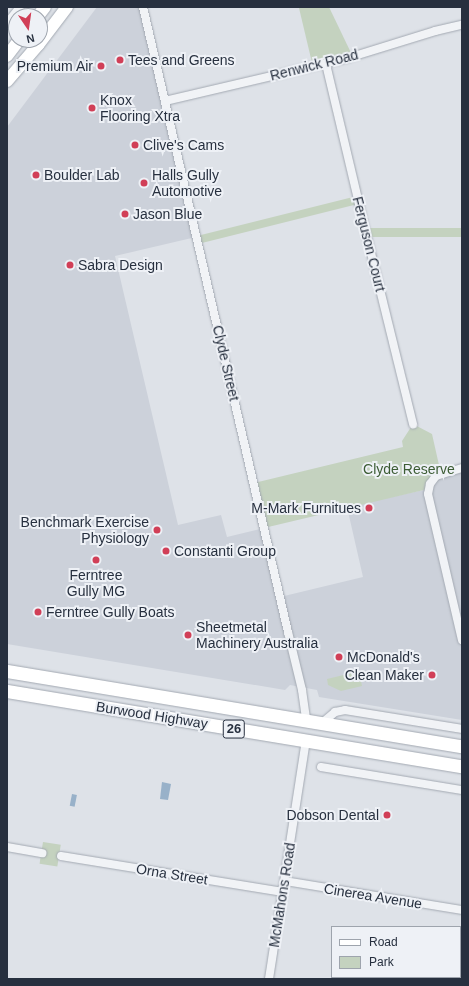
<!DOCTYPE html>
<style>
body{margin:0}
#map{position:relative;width:469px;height:986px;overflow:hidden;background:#dee2e8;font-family:Helvetica,sans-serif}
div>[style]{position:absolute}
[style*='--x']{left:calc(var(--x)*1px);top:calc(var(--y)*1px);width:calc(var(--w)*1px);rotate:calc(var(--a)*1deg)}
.built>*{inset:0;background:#ccd1da}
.green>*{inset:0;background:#c4d2bf;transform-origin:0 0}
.water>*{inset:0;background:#98b1c9;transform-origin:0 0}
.roads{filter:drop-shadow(0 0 1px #a3a9b2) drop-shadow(0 0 1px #a3a9b2)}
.minor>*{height:8px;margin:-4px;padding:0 4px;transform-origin:4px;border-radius:4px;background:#f1f3f6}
.primary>*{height:12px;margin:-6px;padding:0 6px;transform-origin:6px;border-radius:6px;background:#fff}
.trunk>*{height:13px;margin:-6.5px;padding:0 6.5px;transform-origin:6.5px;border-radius:6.5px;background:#fff}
.dots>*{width:11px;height:11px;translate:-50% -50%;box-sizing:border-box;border:2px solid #eef1f6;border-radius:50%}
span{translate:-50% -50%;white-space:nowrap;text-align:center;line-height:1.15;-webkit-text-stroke:4px #eef1f6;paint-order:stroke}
.shield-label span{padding:1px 3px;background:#eef1f6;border:1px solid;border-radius:3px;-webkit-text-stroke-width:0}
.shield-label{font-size:13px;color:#27303f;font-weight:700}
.poi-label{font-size:14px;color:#27303f}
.left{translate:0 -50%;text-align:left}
.right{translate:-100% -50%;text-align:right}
.street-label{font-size:14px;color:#27303f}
.park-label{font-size:14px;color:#3c5c34}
.frame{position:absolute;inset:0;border:8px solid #27303f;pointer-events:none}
.legend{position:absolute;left:331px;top:926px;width:130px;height:52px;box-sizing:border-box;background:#eef1f6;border:1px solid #9ea4ad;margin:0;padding:5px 7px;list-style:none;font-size:12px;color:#27303f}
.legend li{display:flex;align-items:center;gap:8px;height:20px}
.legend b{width:20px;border:1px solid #9ea4ad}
.north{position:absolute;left:8px;top:8px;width:40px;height:40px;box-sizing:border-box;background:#eef1f6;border:1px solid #9ea4ad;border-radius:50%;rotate:167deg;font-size:11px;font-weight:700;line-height:16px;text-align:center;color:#27303f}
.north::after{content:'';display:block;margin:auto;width:14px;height:18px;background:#d13f57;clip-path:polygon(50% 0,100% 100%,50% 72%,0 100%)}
</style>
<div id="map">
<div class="built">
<div style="clip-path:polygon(97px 7px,143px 7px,196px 237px,115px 256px,178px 525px,221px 515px,227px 537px,264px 528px,280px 597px,363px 577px,347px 507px,428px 489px,433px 480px,462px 468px,462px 720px,319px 697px,317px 690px,290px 685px,285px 690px,7px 644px,7px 127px)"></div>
</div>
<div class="green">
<div style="clip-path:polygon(301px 7px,329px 7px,353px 57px,313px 67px,299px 8px)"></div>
<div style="left:357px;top:196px;width:8px;height:166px;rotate:76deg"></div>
<div style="left:462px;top:228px;width:9px;height:95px;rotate:90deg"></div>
<div style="clip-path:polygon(413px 424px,432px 434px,441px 474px,428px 489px,264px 528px,254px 483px,403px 447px,402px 441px)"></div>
<div style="clip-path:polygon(356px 672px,357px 677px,360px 676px,362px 686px,341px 691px,328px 685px,327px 679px)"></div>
<div style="left:43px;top:842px;width:18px;height:22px;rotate:9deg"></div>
</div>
<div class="water">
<div style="clip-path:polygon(162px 782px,171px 784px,168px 800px,160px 799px)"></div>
<div style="left:72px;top:794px;width:5px;height:12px;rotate:11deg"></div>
</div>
<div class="roads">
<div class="minor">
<div style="--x:143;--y:7;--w:642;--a:76.94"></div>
<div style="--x:288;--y:632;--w:60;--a:76.4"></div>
<div style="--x:302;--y:690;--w:30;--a:82"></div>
<div style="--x:7;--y:23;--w:21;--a:-51"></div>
<div style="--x:326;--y:64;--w:144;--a:76.7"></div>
<div style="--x:359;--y:204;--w:227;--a:76.2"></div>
<div style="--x:165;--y:101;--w:188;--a:-13.2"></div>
<div style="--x:348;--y:58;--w:91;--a:-17.2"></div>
<div style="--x:435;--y:31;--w:28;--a:-13"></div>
<div style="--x:462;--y:468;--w:27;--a:163"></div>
<div style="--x:436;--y:476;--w:10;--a:127"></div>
<div style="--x:430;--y:484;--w:10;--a:101"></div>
<div style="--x:428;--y:494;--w:150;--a:76.9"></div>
<div style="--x:322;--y:723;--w:17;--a:-40"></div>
<div style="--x:335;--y:712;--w:10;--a:-11"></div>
<div style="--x:345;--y:710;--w:119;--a:9.2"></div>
<div style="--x:321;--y:767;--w:143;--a:9.3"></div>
<div style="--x:7;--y:847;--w:36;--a:10"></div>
<div style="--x:61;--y:856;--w:225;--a:9.2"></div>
<div style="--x:285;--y:881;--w:179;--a:9.3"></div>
<div style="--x:269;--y:979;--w:242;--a:-81.2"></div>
</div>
<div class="primary">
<div style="--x:38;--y:16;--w:11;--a:-52"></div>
<div style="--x:7;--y:56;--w:20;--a:-53"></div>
<div style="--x:7;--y:81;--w:48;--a:-49.3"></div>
<div style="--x:38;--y:45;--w:48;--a:-52.7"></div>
</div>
<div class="trunk">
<div style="--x:7;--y:671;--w:461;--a:9.4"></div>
<div style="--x:7;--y:691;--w:461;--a:9.4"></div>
</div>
</div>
<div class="dots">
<div style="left:120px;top:60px;background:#d13f57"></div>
<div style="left:101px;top:66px;background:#d13f57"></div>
<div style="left:92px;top:108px;background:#d13f57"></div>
<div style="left:135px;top:145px;background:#d13f57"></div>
<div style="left:36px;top:175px;background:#d13f57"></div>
<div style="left:144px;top:183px;background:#d13f57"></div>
<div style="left:125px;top:214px;background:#d13f57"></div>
<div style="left:70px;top:265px;background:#d13f57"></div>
<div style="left:369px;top:508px;background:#d13f57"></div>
<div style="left:157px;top:530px;background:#d13f57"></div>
<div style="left:166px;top:551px;background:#d13f57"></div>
<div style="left:96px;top:560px;background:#d13f57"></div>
<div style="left:38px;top:612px;background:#d13f57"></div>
<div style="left:188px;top:635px;background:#d13f57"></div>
<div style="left:339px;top:657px;background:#d13f57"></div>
<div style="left:432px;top:675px;background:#d13f57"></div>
<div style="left:387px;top:815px;background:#d13f57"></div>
</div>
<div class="shield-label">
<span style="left:234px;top:729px">26</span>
</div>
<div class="poi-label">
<span class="left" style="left:128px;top:60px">Tees and Greens</span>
<span class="right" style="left:93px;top:66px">Premium Air</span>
<span class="left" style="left:100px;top:108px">Knox<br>Flooring Xtra</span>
<span class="left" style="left:143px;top:145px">Clive's Cams</span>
<span class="left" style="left:44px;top:175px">Boulder Lab</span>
<span class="left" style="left:152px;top:183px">Halls Gully<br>Automotive</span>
<span class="left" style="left:133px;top:214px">Jason Blue</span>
<span class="left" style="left:78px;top:265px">Sabra Design</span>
<span class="right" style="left:361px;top:508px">M-Mark Furnitues</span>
<span class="right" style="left:149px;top:530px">Benchmark Exercise<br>Physiology</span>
<span class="left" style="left:174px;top:551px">Constanti Group</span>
<span style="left:96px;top:583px">Ferntree<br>Gully MG</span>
<span class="left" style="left:46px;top:612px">Ferntree Gully Boats</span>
<span class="left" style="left:196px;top:635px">Sheetmetal<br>Machinery Australia</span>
<span class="left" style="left:347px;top:657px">McDonald's</span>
<span class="right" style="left:424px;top:675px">Clean Maker</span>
<span class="right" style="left:379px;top:815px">Dobson Dental</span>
</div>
<div class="street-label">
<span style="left:314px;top:65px;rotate:-14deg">Renwick Road</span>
<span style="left:369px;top:244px;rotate:76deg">Ferguson Court</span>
<span style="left:226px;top:363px;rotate:77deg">Clyde Street</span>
<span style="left:152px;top:715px;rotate:9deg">Burwood Highway</span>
<span style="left:172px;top:874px;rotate:9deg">Orna Street</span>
<span style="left:282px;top:895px;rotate:-81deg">McMahons Road</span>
<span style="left:373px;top:896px;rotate:9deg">Cinerea Avenue</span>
</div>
<div class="park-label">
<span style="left:409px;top:469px">Clyde Reserve</span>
</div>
<div class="frame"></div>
<ul class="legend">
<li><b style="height:5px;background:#fff"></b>Road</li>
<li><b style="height:11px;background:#c4d2bf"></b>Park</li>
</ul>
<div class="north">N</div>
</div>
